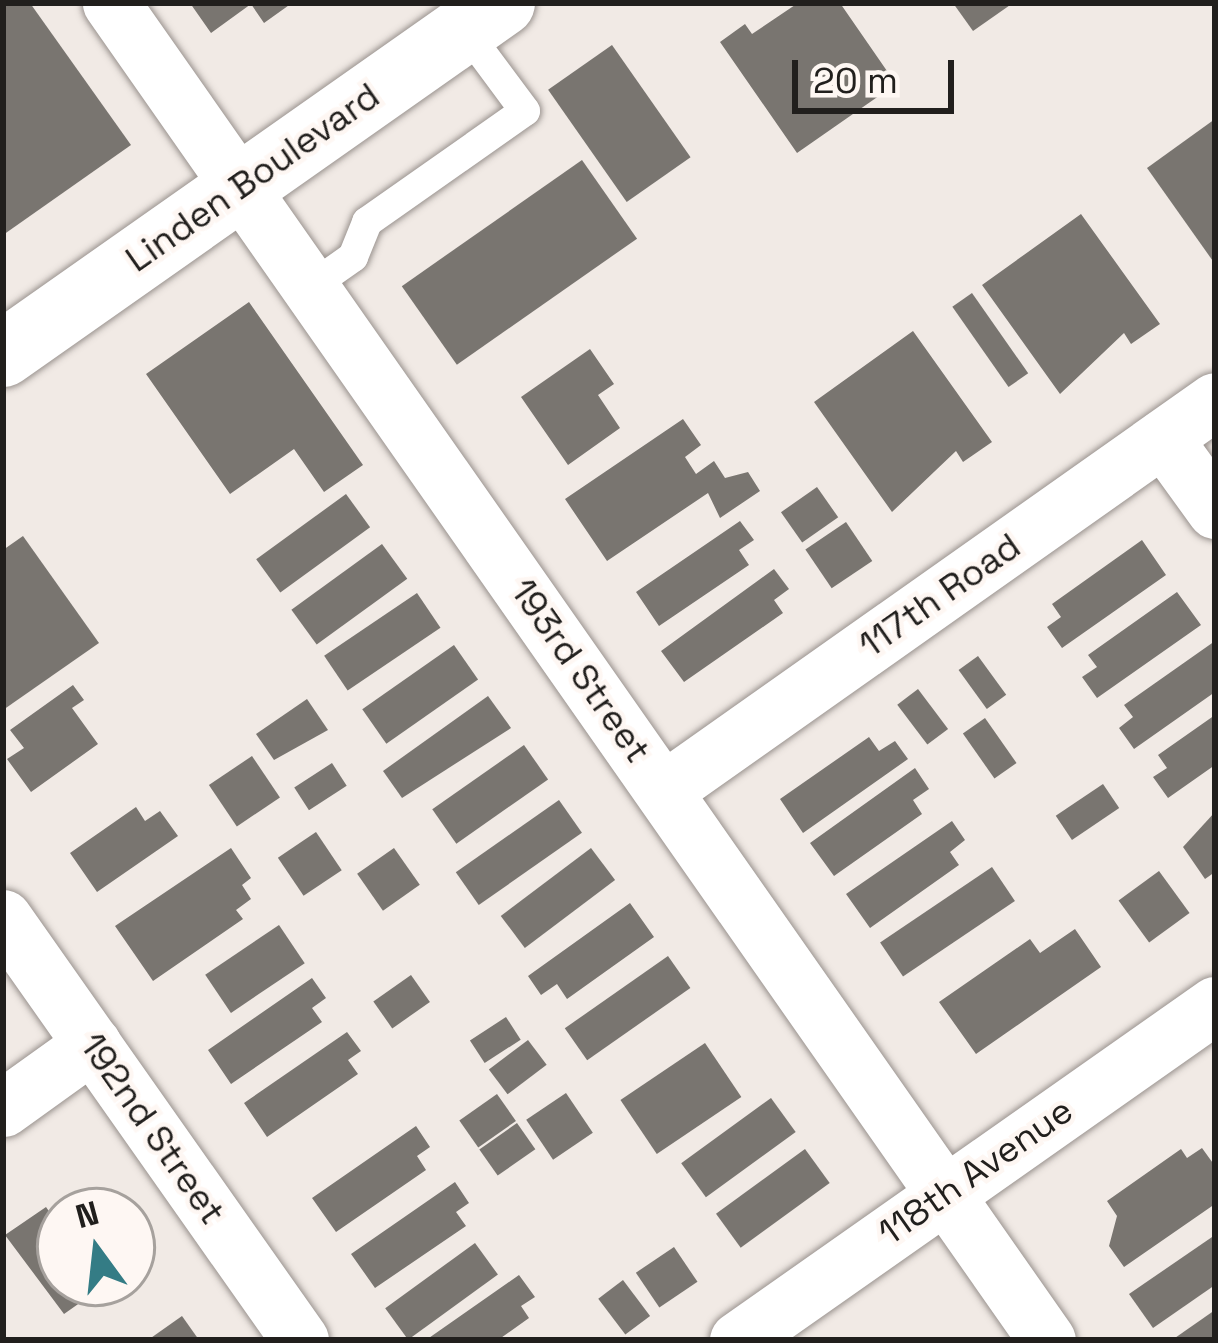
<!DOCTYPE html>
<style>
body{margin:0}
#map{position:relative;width:1218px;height:1343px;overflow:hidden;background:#f1eae5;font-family:"Space Grotesk",sans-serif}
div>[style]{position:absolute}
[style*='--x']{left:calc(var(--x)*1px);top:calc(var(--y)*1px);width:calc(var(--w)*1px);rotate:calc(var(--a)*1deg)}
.building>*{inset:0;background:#797570;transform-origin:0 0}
.roads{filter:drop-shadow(0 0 3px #9a938f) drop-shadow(0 0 3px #9a938f)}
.lane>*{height:30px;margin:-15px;padding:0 15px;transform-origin:15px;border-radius:15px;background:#fff}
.street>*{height:57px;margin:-28.5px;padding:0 28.5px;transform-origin:28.5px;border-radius:28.5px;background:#fff}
.secondary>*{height:66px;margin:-33px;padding:0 33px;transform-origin:33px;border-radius:33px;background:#fff}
span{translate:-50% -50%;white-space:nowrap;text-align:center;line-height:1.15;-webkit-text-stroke:9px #fef7f3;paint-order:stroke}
.street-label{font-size:36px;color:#211f1d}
.frame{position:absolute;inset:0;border:6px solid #211f1d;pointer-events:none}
.north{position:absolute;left:36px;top:1187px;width:120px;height:120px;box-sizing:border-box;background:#fef7f3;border:3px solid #a6a19d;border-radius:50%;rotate:345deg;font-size:33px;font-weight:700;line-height:48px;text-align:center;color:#211f1d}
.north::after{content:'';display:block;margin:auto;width:42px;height:54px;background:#347c85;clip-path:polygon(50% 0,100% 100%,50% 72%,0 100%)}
.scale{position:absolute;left:792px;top:60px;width:162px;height:54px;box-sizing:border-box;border:6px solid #211f1d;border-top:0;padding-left:15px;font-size:36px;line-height:42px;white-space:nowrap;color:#211f1d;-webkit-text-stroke:9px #fef7f3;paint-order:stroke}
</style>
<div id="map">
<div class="building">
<div style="clip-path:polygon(3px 3px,30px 3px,131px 145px,3px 235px)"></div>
<div style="clip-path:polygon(190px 3px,292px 3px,264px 23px,251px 4px,211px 33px)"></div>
<div style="clip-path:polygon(798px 3px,840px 3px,896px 84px,797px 153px,720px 42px,745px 24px,752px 34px)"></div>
<div style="clip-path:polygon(953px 3px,1013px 3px,973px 31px)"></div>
<div style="left:612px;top:45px;width:137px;height:78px;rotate:55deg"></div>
<div style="clip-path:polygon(1215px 119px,1215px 264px,1147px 168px)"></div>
<div style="left:582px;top:160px;width:96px;height:220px;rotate:55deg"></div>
<div style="clip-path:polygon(1081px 214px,1160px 324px,1131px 344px,1124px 333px,1060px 394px,982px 285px)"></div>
<div style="left:972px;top:293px;width:98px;height:24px;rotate:55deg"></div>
<div style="clip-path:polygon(249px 302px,363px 465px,324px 492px,294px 449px,230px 494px,146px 374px)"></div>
<div style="clip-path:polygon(913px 331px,992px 442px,963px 462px,956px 451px,892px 512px,814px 402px)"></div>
<div style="clip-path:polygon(590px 349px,614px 384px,598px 395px,620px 428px,568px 465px,521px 397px)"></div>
<div style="clip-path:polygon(683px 419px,701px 445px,685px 457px,696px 474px,714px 461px,725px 478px,748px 472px,760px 491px,720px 518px,708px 493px,607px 561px,565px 499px)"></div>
<div style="left:817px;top:487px;width:37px;height:44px;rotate:55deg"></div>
<div style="left:346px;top:494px;width:41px;height:111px;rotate:54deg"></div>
<div style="clip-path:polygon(740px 521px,754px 540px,739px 550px,749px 565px,659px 626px,636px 592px)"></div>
<div style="left:846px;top:522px;width:47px;height:49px;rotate:56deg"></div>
<div style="clip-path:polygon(23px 536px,99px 643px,3px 710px,3px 550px)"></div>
<div style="clip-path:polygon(1142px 540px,1166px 575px,1062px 648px,1047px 627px,1061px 617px,1052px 604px)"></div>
<div style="left:382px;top:544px;width:43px;height:112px;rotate:54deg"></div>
<div style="clip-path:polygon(774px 569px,789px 589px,774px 600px,783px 613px,684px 682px,661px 651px)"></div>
<div style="clip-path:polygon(1177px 592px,1201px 625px,1097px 698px,1082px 677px,1097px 667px,1088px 655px)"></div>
<div style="left:417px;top:593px;width:42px;height:112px;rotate:56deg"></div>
<div style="clip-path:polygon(1215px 641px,1215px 692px,1134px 749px,1119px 728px,1133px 717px,1124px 705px)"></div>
<div style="left:454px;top:645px;width:42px;height:112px;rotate:55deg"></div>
<div style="left:978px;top:656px;width:48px;height:24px;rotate:54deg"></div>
<div style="clip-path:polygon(73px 685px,84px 700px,72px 708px,98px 744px,31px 792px,7px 759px,24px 748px,10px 730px)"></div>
<div style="left:918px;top:689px;width:50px;height:26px;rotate:53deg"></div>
<div style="clip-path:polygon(488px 696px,511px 728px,402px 798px,383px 771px)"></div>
<div style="clip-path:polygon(307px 699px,328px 730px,274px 760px,256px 734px)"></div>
<div style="clip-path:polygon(1215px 715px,1215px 765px,1168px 798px,1153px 777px,1167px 768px,1158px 755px)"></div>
<div style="left:985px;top:718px;width:55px;height:27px;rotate:55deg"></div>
<div style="clip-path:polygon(869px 737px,879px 751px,895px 741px,908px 759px,803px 833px,780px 799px)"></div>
<div style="left:524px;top:745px;width:42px;height:112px;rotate:55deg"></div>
<div style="left:252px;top:756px;width:50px;height:52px;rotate:56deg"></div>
<div style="left:332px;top:763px;width:27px;height:45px;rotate:57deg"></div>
<div style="clip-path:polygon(915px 768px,929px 789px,913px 800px,922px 814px,834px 876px,810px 843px)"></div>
<div style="left:1103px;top:784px;width:29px;height:57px;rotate:56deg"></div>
<div style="left:559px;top:800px;width:40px;height:126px;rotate:55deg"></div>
<div style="clip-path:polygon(136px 807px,145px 821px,160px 811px,178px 836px,97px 892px,70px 853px)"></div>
<div style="clip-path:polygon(1215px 812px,1215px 872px,1205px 879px,1183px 847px)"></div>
<div style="clip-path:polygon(952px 821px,965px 840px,950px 852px,959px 865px,870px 928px,846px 894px)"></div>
<div style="left:316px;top:832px;width:46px;height:46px;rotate:56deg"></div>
<div style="clip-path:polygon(231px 848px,251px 878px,242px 885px,251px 899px,236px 910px,243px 919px,153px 981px,115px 926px)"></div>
<div style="left:394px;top:848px;width:45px;height:45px;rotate:55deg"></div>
<div style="left:591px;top:848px;width:40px;height:113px;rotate:53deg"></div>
<div style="left:992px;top:867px;width:41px;height:135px;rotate:56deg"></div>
<div style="left:1159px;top:871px;width:52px;height:50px;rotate:54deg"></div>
<div style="clip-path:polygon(630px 903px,654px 937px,567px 999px,557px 984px,541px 995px,528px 976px)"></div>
<div style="left:279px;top:925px;width:46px;height:89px;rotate:56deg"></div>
<div style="clip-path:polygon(1075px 929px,1101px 967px,976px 1054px,939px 1002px,1030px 939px,1040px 953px)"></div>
<div style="left:668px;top:956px;width:39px;height:126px;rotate:55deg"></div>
<div style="left:411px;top:975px;width:33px;height:46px;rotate:55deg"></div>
<div style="clip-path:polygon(312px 978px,326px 998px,312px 1008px,322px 1022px,231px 1084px,208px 1050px)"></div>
<div style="left:506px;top:1017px;width:27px;height:43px;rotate:57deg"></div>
<div style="clip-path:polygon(347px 1032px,361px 1051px,348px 1060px,358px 1074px,267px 1137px,244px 1103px)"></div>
<div style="left:528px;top:1040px;width:31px;height:49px;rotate:53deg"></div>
<div style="left:705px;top:1043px;width:65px;height:102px;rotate:56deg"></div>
<div style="left:566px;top:1093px;width:48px;height:48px;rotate:56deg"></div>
<div style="left:497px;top:1094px;width:33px;height:46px;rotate:55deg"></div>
<div style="left:771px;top:1098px;width:42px;height:111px;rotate:54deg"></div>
<div style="left:517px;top:1123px;width:32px;height:46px;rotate:55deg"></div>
<div style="clip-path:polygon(416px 1126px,430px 1147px,417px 1156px,426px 1170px,336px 1232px,312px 1198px)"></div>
<div style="clip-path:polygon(1202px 1148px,1215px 1166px,1215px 1204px,1124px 1267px,1109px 1246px,1117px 1216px,1107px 1201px,1181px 1149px,1187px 1158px)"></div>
<div style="left:805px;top:1149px;width:42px;height:110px;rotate:54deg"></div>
<div style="clip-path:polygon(455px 1182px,469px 1203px,456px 1212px,466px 1226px,375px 1288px,351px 1254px)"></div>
<div style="clip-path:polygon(46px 1207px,60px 1227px,60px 1283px,101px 1288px,64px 1314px,5px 1235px)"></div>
<div style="clip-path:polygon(1215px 1235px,1215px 1285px,1153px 1328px,1129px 1294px)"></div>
<div style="left:475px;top:1243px;width:39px;height:111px;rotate:54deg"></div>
<div style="left:674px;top:1247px;width:42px;height:46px;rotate:56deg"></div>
<div style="clip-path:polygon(519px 1275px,535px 1297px,521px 1306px,529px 1318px,498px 1340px,426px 1340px)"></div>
<div style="left:623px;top:1280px;width:45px;height:31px;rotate:53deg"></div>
<div style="clip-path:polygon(1215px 1310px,1215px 1340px,1172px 1340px)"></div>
<div style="clip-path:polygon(182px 1316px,199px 1340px,148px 1340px)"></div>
</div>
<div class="roads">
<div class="lane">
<div style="--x:309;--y:288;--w:54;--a:-35.2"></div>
<div style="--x:353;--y:257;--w:38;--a:-68"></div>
<div style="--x:367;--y:222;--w:193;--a:-35.1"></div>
<div style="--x:525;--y:111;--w:102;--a:-126.6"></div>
</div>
<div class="street">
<div style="--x:111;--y:3;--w:1632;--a:55.01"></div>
<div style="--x:1163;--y:438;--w:89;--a:54.2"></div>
<div style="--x:664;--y:790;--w:674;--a:-35.22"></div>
<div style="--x:3;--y:918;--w:516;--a:54.86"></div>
<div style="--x:3;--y:1108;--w:110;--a:-35.7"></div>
<div style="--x:738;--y:1340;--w:583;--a:-35.08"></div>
</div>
<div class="secondary">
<div style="--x:3;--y:354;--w:610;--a:-35.12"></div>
</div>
</div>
<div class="street-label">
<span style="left:253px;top:178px;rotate:-35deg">Linden Boulevard</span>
<span style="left:940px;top:596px;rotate:-35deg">117th Road</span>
<span style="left:580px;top:671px;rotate:55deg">193rd Street</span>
<span style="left:152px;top:1129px;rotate:55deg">192nd Street</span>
<span style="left:976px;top:1172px;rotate:-35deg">118th Avenue</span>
</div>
<div class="frame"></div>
<div class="north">N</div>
<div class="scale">20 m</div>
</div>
